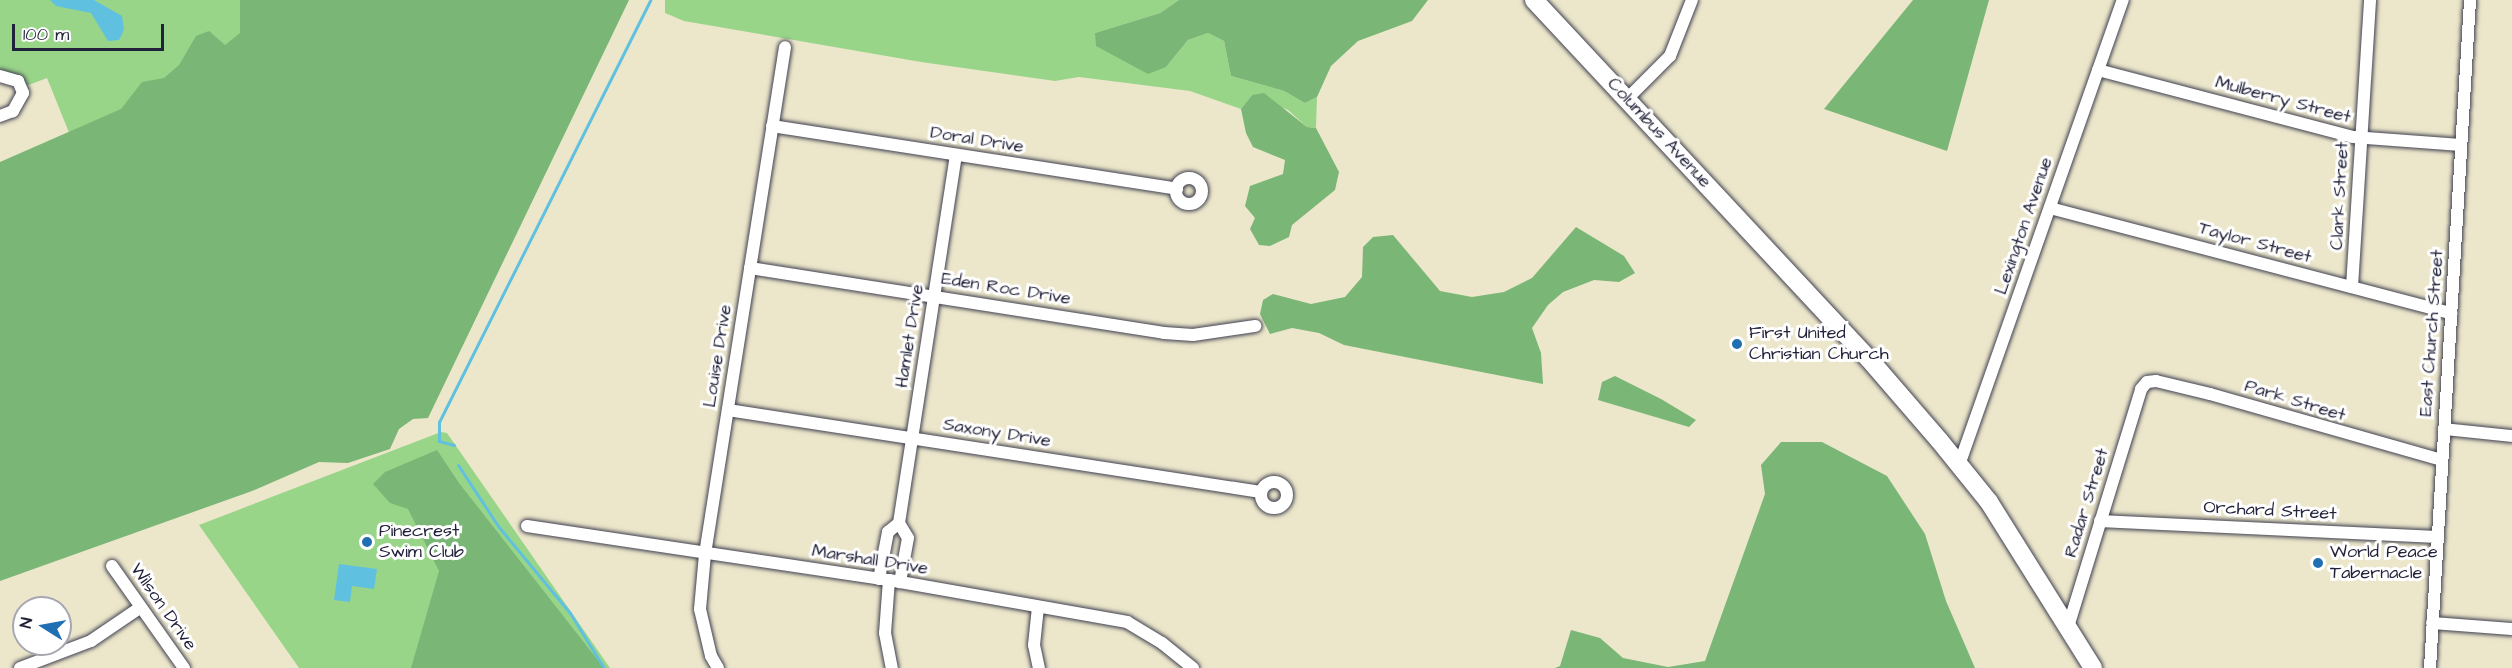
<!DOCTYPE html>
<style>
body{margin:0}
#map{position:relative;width:2512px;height:668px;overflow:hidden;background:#ece7cb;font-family:"Architects Daughter",sans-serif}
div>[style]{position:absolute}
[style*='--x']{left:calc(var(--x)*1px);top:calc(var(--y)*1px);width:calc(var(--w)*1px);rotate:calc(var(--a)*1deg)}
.green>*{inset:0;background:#99d589}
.forest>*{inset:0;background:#7ab675}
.water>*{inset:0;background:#60c0df}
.stream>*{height:3px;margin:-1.5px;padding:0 1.5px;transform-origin:1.5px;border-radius:1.5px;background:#60c0df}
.roads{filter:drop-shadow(0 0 2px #404051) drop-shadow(0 0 2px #404051)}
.minor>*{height:12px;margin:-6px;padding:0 6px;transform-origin:6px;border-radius:6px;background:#fff}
.minor>.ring{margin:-6px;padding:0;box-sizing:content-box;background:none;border:12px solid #fff;border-radius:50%}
.primary>*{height:18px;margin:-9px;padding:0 9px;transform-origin:9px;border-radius:9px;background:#fff}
.dots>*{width:16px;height:16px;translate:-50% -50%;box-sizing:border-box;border:3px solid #fff;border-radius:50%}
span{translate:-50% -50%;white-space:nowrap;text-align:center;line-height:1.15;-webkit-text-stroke:6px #fff;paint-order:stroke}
.street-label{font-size:18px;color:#22223b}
.poi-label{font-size:18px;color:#22223b}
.left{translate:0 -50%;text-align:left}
.north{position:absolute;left:12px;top:596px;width:60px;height:60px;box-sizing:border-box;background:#fff;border:2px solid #a7a7b1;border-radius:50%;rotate:281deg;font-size:16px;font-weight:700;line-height:24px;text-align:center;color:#22223b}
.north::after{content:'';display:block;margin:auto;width:21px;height:27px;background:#1f6fb2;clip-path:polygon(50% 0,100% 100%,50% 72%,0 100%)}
.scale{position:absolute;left:12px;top:24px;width:152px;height:27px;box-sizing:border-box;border:3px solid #22223b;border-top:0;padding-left:8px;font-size:18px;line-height:21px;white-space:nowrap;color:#22223b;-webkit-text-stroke:4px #fff;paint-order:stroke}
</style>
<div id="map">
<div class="green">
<div style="clip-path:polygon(0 0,248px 0,270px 57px,70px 135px,47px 78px,26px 86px,0 72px)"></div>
<div style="clip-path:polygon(665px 0,1179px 0,1160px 13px,1095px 33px,1166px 67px,1188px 40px,1208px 33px,1224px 41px,1231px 76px,1284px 91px,1305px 103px,1317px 97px,1316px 128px,1307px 127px,1288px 110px,1252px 95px,1241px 109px,1190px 91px,1079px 77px,1055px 81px,921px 62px,684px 21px,665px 13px)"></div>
<div style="clip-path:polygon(441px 432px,447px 433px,610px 668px,299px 668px,199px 525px)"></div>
</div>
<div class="forest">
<div style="clip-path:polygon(240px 0,629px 0,428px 418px,413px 419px,399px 429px,390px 449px,348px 463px,319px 462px,252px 491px,0 581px,0 162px,121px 109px,142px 82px,164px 78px,179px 65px,196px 36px,209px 31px,225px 45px,240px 33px)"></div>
<div style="clip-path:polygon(1179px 0,1428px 0,1412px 21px,1358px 41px,1331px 66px,1317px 97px,1305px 103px,1284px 91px,1231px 76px,1224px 41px,1208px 33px,1188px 40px,1166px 67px,1148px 74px,1096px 46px,1095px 33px,1160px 13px)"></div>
<div style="clip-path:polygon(1913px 0,1989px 0,1947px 151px,1824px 109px)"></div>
<div style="clip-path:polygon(1264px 93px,1307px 127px,1316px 128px,1339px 172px,1335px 190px,1292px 225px,1289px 237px,1270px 246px,1259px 245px,1250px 229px,1255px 218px,1245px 206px,1250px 186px,1283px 174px,1285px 160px,1253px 147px,1246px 133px,1241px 109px,1252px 95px)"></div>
<div style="clip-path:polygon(1576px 227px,1624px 256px,1635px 273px,1619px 282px,1594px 280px,1563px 292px,1548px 305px,1532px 328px,1541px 353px,1543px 384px,1344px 345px,1319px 333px,1292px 328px,1270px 334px,1260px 314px,1263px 300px,1273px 294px,1311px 304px,1345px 297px,1362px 277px,1363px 247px,1373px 237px,1393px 235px,1440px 291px,1472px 297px,1504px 292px,1532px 278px)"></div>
<div style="clip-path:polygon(1615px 376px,1661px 399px,1696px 420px,1689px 427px,1598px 400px,1602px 382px)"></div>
<div style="clip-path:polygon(1781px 442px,1822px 442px,1887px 476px,1925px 534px,1946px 601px,1975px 668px,1555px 668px,1560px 666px,1571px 630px,1600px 638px,1623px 658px,1668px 667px,1705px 661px,1765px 494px,1761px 465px)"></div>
<div style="clip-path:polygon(437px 450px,459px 483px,604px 668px,411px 668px,439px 571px,408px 509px,390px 503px,373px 484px,385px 472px)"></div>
</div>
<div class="water">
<div style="clip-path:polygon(50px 0,94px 0,122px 16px,124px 30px,119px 40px,108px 41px,91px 13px,56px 6px)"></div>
<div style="clip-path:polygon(339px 564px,377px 569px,374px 589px,352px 586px,350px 602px,334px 600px)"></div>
</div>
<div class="stream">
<div style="--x:454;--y:445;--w:16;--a:-165"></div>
<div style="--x:439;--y:441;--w:19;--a:-90"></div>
<div style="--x:439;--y:422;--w:472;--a:-63.4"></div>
<div style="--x:458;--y:465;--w:73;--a:56.7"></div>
<div style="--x:498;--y:526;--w:113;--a:50.4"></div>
<div style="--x:570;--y:613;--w:65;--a:58.3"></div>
</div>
<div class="roads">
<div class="minor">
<div style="--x:2098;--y:70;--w:264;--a:14.7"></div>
<div style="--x:2353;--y:137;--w:108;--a:4.2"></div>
<div style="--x:0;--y:76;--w:19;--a:16"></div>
<div style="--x:18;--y:81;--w:13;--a:67"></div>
<div style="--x:23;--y:93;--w:21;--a:119"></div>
<div style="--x:13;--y:111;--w:14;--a:159"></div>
<div style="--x:1627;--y:99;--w:61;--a:-45"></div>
<div style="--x:1670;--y:56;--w:60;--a:-68.6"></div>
<div style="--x:772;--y:126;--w:410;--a:8.8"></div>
<div class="ring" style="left:1176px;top:178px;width:14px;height:14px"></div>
<div style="--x:2050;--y:208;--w:415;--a:14.7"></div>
<div style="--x:750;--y:268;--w:419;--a:8.9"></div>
<div style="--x:1164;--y:333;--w:29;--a:4"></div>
<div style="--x:1193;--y:335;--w:63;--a:-8.3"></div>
<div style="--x:2352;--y:287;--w:288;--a:-86.4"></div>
<div style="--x:728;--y:410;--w:539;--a:8.75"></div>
<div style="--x:2444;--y:429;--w:68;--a:5.9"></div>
<div style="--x:1959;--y:465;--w:493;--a:-70.6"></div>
<div class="ring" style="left:1261px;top:482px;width:14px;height:14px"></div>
<div style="--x:2100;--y:521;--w:337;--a:2.7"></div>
<div style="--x:899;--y:523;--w:17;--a:59"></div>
<div style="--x:908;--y:538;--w:45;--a:100.3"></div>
<div style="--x:527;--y:526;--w:366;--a:8.5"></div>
<div style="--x:889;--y:580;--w:242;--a:10"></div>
<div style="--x:1127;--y:622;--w:41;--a:31"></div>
<div style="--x:1162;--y:643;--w:40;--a:39"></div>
<div style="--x:112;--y:566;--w:125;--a:54.8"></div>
<div style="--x:879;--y:579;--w:48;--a:-79.2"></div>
<div style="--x:888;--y:532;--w:14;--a:-39"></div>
<div style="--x:899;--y:523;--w:372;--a:-81.2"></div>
<div style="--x:889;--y:580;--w:53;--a:94.3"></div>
<div style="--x:885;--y:633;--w:36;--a:79"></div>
<div style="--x:1038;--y:607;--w:38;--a:96"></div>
<div style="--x:1034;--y:645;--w:24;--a:78"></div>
<div style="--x:2432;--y:623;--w:80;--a:4.3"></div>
<div style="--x:2068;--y:627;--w:249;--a:-72.9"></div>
<div style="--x:2141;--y:389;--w:9;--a:-49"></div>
<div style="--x:2147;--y:382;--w:9;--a:-6"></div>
<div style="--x:2156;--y:381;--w:56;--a:13.5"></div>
<div style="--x:2210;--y:394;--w:241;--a:15.9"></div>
<div style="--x:20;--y:668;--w:76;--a:-20.8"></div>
<div style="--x:91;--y:641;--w:60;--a:-34.2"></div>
<div style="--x:718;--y:668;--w:14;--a:-120"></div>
<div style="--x:711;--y:656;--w:48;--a:-103.2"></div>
<div style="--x:700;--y:609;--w:55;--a:-84.8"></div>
<div style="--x:705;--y:554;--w:513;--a:-81.03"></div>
<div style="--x:2430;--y:668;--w:669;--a:-86.57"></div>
</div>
<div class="primary">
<div style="--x:1534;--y:0;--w:491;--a:47"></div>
<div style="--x:1869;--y:359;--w:107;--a:49.2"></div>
<div style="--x:1939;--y:440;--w:80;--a:51.1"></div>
<div style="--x:1989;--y:502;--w:196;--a:57.9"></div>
</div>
</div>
<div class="dots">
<div style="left:1737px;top:344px;background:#1f6fb2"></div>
<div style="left:367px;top:542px;background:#1f6fb2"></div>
<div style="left:2318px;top:563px;background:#1f6fb2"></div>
</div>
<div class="street-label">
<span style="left:2283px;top:100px;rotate:15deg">Mulberry Street</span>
<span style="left:1659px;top:133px;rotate:47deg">Columbus Avenue</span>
<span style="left:977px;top:140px;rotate:9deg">Doral Drive</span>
<span style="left:2340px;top:196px;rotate:-87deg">Clark Street</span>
<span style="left:2024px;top:226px;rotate:-71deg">Lexington Avenue</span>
<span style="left:2255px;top:243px;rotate:15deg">Taylor Street</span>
<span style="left:1006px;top:289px;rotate:9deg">Eden Roc Drive</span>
<span style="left:2432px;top:333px;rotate:-86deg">East Church Street</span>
<span style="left:910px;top:336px;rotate:-81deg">Hamlet Drive</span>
<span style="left:718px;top:356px;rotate:-81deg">Louise Drive</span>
<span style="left:2295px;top:401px;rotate:17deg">Park Street</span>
<span style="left:997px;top:433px;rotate:9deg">Saxony Drive</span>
<span style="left:2087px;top:503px;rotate:-73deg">Radar Street</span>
<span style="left:2270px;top:511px;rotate:3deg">Orchard Street</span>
<span style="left:870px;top:560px;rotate:9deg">Marshall Drive</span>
<span style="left:163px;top:607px;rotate:55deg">Wilson Drive</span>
</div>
<div class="poi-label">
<span class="left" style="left:1749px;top:344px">First United<br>Christian Church</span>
<span class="left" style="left:379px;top:542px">Pinecrest<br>Swim Club</span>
<span class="left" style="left:2330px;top:563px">World Peace<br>Tabernacle</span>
</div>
<div class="north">N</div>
<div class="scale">100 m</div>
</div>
